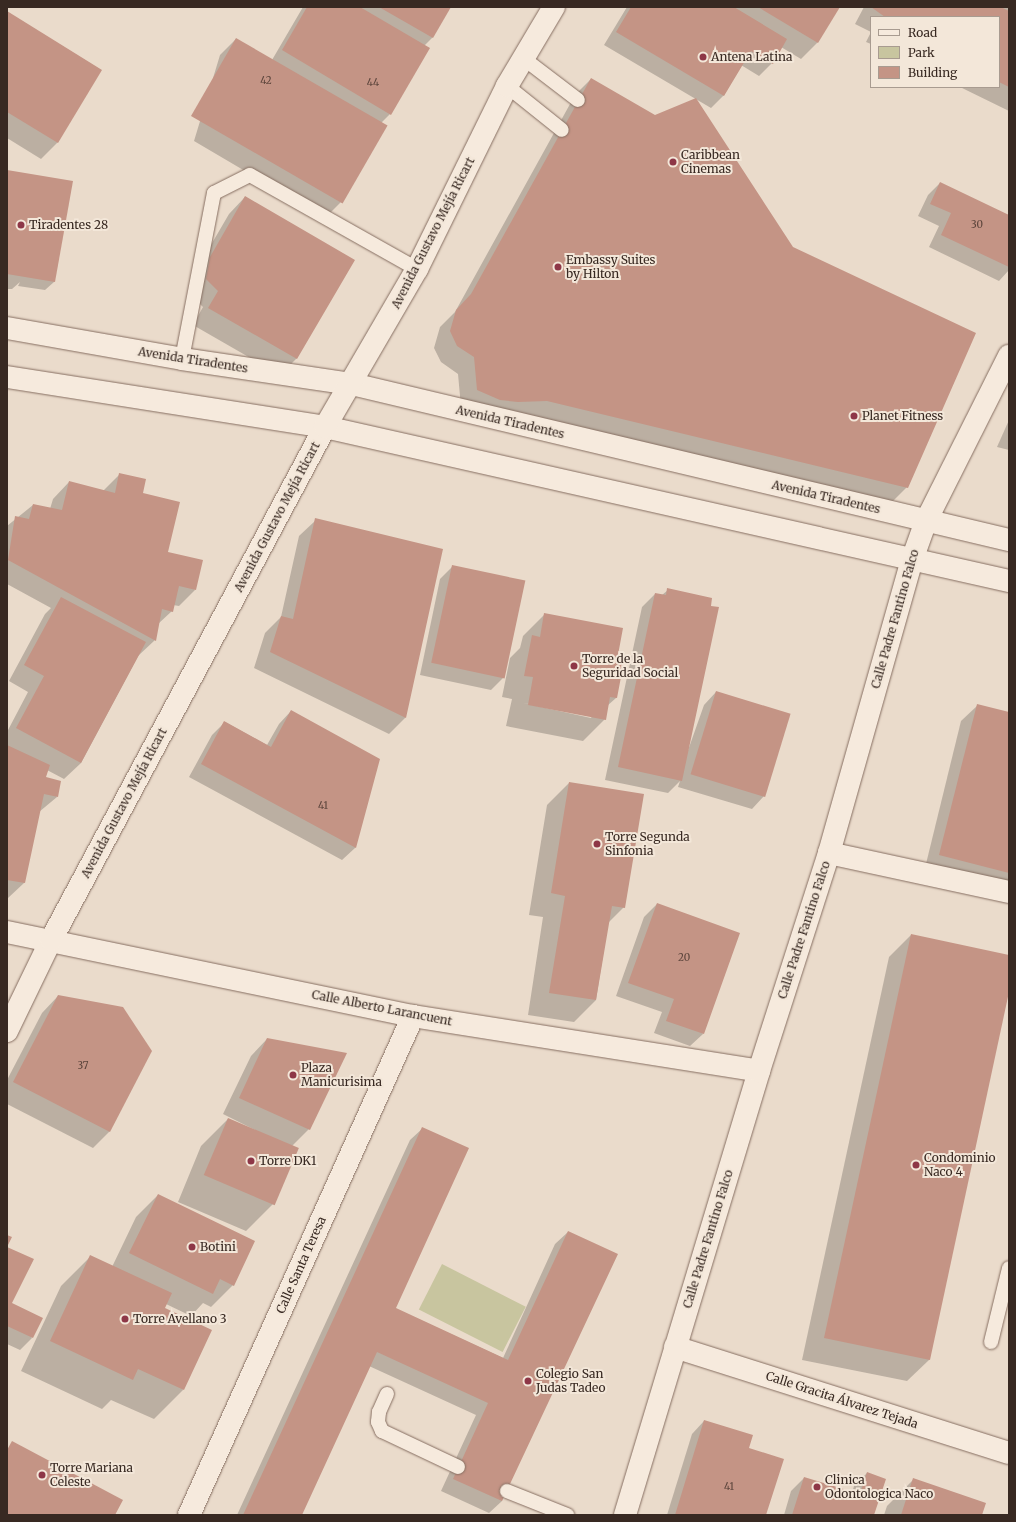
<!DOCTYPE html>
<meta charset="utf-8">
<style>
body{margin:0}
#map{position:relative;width:1016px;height:1522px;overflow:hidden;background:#eadbcb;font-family:Merriweather,serif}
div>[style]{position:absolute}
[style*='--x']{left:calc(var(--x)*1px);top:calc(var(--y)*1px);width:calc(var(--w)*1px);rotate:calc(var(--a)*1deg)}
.green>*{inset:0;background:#c8c59f;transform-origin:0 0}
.shadow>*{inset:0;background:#0003}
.building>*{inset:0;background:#c49485;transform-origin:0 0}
.roads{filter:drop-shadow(0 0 1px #866e61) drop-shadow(0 0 1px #866e61)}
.lane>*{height:14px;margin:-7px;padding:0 7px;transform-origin:7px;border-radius:7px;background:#f6eadd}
.street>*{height:22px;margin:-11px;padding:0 11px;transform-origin:11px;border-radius:11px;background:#f6eadd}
.secondary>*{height:22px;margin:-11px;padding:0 11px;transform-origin:11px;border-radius:11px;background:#f6eadd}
.dots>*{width:11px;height:11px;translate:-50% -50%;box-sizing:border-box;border:2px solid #f3e7d9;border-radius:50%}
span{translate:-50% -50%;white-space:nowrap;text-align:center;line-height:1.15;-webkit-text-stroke:4px #f3e7d9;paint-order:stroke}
.number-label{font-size:10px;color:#5b443b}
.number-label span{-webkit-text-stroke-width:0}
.poi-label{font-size:12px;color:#382922}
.left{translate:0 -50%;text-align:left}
.street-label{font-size:12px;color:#382922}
.frame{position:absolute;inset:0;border:8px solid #382922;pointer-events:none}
.legend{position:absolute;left:870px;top:16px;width:130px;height:72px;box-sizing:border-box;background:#f3e7d9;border:1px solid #a89b90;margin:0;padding:5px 7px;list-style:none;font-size:12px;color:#382922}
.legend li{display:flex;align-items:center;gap:8px;height:20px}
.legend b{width:20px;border:1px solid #a89b90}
</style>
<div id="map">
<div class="green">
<div style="left:442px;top:1264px;width:94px;height:51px;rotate:27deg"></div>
</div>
<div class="shadow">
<div style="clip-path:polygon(303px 7px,450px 7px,432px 38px,424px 46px,390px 114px,381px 123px,341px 202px,325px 218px,194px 141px,220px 55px,236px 39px,272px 60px)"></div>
<div style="clip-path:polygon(627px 7px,838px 7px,817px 43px,801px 59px,781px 47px,772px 63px,759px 76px,741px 65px,724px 95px,711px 108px,604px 45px)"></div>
<div style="clip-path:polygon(864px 7px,1009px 7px,1009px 111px,960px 87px,999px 87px,999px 17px,871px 17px,871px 44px,866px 42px,871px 32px,855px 24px)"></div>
<div style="clip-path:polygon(7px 12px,101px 70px,57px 143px,41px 159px,7px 138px)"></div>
<div style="clip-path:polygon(591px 79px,907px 487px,891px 503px,461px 407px,458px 374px,441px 362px,434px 348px,440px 327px,455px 312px,575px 95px)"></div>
<div style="clip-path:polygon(7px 171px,71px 182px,54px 282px,45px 290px,18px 286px,20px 282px,12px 289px,7px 289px)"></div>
<div style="clip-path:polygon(940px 183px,1009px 216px,1009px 270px,999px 281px,929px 247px,939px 226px,918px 216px,928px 195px)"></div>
<div style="clip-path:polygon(245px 197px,353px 260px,296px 359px,280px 375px,193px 325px,203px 307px,191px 295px,194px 274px,229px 214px)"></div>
<div style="clip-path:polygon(1009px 420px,1009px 450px,997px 447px)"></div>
<div style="clip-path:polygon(120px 474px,141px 494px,167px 552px,195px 590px,179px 606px,173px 605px,172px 611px,158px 624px,155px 640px,138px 656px,81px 763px,64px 779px,47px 770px,45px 778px,57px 797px,39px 812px,24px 883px,7px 899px,7px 732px,28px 692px,9px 681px,45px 614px,51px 608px,7px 584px,7px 526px,33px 505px,50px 509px,53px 499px,69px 482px,103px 491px)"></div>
<div style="clip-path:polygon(316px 520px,442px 550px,405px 718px,389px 734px,254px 668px,265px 633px,281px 617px,299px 536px)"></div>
<div style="clip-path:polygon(453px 566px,504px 677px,491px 690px,420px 675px,440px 579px)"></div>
<div style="clip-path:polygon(668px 590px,686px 756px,704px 705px,716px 692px,764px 796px,752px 809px,678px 787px,680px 781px,668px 793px,605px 780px,642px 607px,655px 594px,662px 595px)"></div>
<div style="clip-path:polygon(evenodd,545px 614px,617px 655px,624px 657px,616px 698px,607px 706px,605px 719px,583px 741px,506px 726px,512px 699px,502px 697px,510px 658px,520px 648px,523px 636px,545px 614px,523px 703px,592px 716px,591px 718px,523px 703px)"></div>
<div style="clip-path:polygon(978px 705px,1009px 713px,1009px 893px,924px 872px,961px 721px)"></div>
<div style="clip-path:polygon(291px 711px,379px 760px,355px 848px,342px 860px,189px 777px,212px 735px,225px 722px,267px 745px,279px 724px)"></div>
<div style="clip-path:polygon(569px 783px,624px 907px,608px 923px,596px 1000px,574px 1022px,528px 1015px,543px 917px,529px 915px,547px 805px)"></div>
<div style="clip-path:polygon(657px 904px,703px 1034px,690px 1046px,654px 1033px,662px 1012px,616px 996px,644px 917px)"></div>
<div style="clip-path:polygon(911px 935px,1009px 956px,1009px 988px,929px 1360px,907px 1381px,802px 1360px,889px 957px)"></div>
<div style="clip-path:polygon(58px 996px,151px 1051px,109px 1132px,93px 1148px,7px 1104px,7px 1080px,42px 1013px)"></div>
<div style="clip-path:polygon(267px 1039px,309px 1129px,292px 1146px,297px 1149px,273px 1204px,246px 1231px,178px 1202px,201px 1146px,228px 1119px,263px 1134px,223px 1114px,251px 1056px)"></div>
<div style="clip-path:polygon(423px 1128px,394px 1308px,503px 1358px,555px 1244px,568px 1232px,502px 1501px,489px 1513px,441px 1491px,476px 1415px,369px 1366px,301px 1515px,237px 1515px,410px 1140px)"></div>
<div style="clip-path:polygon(158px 1195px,233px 1285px,211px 1307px,203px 1303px,191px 1316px,166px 1304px,163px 1308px,183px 1390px,154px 1419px,111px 1400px,102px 1409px,21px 1371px,61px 1286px,90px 1257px,112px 1267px,136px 1217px)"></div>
<div style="clip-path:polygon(7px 1248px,11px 1304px,32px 1338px,20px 1350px,7px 1344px)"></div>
<div style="clip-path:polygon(704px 1421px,747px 1449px,765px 1515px,667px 1515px,692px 1434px)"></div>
<div style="clip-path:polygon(867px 1473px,873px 1515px,784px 1515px,791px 1491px,804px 1478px,852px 1493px,854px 1486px)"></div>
<div style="clip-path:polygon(914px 1479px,981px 1515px,884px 1515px,887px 1506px)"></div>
</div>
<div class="building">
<div style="clip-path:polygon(307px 7px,360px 7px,430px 48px,391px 115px,282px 50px)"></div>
<div style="clip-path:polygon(379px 7px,451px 7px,433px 38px)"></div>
<div style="clip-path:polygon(631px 7px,734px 7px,787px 39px,773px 64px,751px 51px,724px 96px,616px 32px)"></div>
<div style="clip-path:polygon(758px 7px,840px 7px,818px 43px)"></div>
<div style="clip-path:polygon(871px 7px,1001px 7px,1009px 11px,1009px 87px,999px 82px,999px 17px,885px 17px)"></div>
<div style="clip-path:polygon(7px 11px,102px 70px,58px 143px,7px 112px)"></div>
<div style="left:236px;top:38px;width:175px;height:90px;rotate:30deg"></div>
<div style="clip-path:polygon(591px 78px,655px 115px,696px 98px,793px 247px,976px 333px,908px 488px,547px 401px,518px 402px,500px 400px,477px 390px,474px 357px,457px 346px,450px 331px,456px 310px,471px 294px)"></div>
<div style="clip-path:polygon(7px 170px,73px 181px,55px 282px,7px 274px)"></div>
<div style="clip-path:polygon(940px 182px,1009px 215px,1009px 267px,941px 235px,951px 213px,930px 204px)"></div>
<div style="clip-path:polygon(245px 196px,355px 260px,297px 359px,208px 308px,218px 291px,206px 279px,210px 257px)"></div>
<div style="clip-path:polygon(119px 473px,146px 479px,143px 493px,180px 502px,168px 552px,203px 560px,196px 590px,179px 586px,173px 612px,162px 609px,156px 641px,8px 560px,15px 516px,29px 519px,33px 504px,62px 510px,69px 481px,115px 493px)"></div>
<div style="clip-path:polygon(315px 518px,443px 549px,406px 718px,270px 652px,281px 616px,293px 619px)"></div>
<div style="left:452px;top:565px;width:75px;height:100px;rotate:12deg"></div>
<div style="clip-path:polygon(667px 588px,712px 598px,711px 606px,719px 607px,682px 781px,618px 767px,655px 593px,666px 595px)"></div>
<div style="clip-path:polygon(61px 597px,146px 642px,81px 763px,16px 728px,44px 676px,24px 665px)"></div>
<div style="clip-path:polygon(544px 613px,623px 628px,618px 655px,625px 656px,617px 698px,610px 697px,606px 720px,528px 705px,533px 677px,524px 676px,532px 635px,540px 637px)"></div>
<div style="left:716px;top:691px;width:78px;height:87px;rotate:17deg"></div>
<div style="clip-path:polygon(977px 704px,1009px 712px,1009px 873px,939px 855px)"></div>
<div style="clip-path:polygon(291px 710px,380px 759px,356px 848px,201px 764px,224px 721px,271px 747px)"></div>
<div style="clip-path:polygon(7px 745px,50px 765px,46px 777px,61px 781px,58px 797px,44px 794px,25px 883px,7px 880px)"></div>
<div style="clip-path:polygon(569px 782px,644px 794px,625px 908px,612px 906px,596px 1000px,549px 993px,565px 896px,551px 893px)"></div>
<div style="clip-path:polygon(657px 903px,740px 933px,704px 1034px,666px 1021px,674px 999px,628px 983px)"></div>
<div style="clip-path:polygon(911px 934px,1009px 955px,1009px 992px,930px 1360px,824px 1338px)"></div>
<div style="clip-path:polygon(58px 995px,123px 1007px,152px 1051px,110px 1132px,13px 1082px)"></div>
<div style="clip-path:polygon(267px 1038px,347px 1053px,310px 1130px,239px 1098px)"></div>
<div style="left:228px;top:1118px;width:77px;height:62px;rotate:23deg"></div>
<div style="clip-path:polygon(422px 1127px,469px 1148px,396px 1308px,508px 1360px,568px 1231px,618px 1254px,502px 1501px,453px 1479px,488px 1403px,377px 1352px,302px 1515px,243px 1515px)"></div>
<div style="clip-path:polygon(158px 1194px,255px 1241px,234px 1286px,220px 1279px,213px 1294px,129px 1253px)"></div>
<div style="clip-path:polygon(7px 1235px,12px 1237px,7px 1247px,34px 1259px,12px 1303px,43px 1318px,33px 1338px,7px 1326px)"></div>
<div style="clip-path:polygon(90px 1255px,172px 1293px,165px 1308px,212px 1330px,184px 1390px,138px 1369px,133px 1380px,50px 1341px)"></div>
<div style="clip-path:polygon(704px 1420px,753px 1435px,749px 1448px,784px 1459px,766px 1515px,675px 1515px)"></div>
<div style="clip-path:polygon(12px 1441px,123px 1500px,115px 1515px,7px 1515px,7px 1450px)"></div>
<div style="clip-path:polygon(867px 1472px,886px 1479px,874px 1515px,792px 1515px,804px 1477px,860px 1494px)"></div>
<div style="clip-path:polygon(913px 1478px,986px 1503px,982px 1515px,901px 1515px)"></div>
</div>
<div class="roads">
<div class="lane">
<div style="--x:523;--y:58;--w:69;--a:37.4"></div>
<div style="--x:507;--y:86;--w:70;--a:38.7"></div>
<div style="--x:182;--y:359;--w:169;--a:-79.1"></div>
<div style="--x:214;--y:193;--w:40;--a:-26.6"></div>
<div style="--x:250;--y:175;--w:192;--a:29.4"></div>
<div style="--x:991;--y:1342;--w:76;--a:-76.3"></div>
<div style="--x:387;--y:1394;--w:20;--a:114"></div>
<div style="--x:379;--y:1412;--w:10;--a:96"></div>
<div style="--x:378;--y:1422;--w:10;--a:66"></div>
<div style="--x:382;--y:1431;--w:84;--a:25.3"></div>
<div style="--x:507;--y:1491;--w:65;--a:21.8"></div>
</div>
<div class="street">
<div style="--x:829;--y:853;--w:184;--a:12.2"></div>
<div style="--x:7;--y:932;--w:415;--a:11.7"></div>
<div style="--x:413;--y:1016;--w:350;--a:9"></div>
<div style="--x:675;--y:1347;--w:350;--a:17.6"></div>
<div style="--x:189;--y:1515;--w:547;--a:-65.82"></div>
<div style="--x:625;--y:1515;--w:464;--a:-73.2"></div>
<div style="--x:759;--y:1071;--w:229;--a:-72.2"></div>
<div style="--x:829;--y:853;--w:305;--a:-74.2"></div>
<div style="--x:912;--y:560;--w:41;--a:-70.3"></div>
<div style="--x:926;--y:521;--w:185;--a:-63.3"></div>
</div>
<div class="secondary">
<div style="--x:7;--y:328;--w:178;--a:10"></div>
<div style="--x:182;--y:359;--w:172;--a:8.4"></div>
<div style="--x:352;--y:384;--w:675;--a:13.36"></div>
<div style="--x:7;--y:377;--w:322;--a:8.9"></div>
<div style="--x:325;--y:427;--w:701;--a:12.69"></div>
<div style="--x:7;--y:1031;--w:101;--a:-64.2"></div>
<div style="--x:51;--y:940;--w:582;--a:-61.89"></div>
<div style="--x:325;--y:427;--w:183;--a:-59.8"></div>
<div style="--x:417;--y:269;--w:204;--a:-63.8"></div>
<div style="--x:507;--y:86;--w:92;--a:-59.3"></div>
</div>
</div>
<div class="dots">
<div style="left:703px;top:57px;background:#8e3747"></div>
<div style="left:673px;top:162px;background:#8e3747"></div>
<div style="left:21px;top:225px;background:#8e3747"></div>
<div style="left:558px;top:267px;background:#8e3747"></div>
<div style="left:854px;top:416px;background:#8e3747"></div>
<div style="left:574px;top:666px;background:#8e3747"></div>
<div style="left:597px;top:844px;background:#8e3747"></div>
<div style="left:293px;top:1075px;background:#8e3747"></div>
<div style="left:251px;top:1161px;background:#8e3747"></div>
<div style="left:916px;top:1165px;background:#8e3747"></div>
<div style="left:192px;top:1247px;background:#8e3747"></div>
<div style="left:125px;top:1319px;background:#8e3747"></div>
<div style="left:528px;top:1381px;background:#8e3747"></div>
<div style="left:42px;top:1475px;background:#8e3747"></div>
<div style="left:817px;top:1487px;background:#8e3747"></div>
</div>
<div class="number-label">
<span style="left:266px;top:81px">42</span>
<span style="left:373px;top:83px">44</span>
<span style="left:977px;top:225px">30</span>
<span style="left:323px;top:806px">41</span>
<span style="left:684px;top:958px">20</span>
<span style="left:83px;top:1066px">37</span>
<span style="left:729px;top:1487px">41</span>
</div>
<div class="poi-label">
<span class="left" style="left:711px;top:57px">Antena Latina</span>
<span class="left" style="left:681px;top:162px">Caribbean<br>Cinemas</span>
<span class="left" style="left:29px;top:225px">Tiradentes 28</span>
<span class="left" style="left:566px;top:267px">Embassy Suites<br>by Hilton</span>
<span class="left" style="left:862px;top:416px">Planet Fitness</span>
<span class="left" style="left:582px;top:666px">Torre de la<br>Seguridad Social</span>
<span class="left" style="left:605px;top:844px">Torre Segunda<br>Sinfonia</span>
<span class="left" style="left:301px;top:1075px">Plaza<br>Manicurisima</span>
<span class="left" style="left:924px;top:1165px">Condominio<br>Naco 4</span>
<span class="left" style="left:259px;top:1161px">Torre DK1</span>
<span class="left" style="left:200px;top:1247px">Botini</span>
<span class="left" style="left:133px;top:1319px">Torre Avellano 3</span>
<span class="left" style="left:536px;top:1381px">Colegio San<br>Judas Tadeo</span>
<span class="left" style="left:50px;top:1475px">Torre Mariana<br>Celeste</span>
<span class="left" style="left:825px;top:1487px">Clinica<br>Odontologica Naco</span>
</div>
<div class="street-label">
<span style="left:433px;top:233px;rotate:-63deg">Avenida Gustavo Mejía Ricart</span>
<span style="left:193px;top:360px;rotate:9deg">Avenida Tiradentes</span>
<span style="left:510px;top:422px;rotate:13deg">Avenida Tiradentes</span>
<span style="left:826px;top:497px;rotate:13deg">Avenida Tiradentes</span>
<span style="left:277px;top:517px;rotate:-62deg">Avenida Gustavo Mejía Ricart</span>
<span style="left:895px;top:619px;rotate:-74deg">Calle Padre Fantino Falco</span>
<span style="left:124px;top:803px;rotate:-62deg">Avenida Gustavo Mejía Ricart</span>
<span style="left:804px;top:930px;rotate:-72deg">Calle Padre Fantino Falco</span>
<span style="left:382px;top:1008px;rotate:11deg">Calle Alberto Larancuent</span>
<span style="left:708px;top:1239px;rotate:-73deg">Calle Padre Fantino Falco</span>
<span style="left:301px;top:1265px;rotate:-66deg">Calle Santa Teresa</span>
<span style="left:842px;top:1400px;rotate:18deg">Calle Gracita Álvarez Tejada</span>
</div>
<div class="frame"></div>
<ul class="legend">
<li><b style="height:5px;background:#f6eadd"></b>Road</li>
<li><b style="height:11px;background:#c8c59f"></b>Park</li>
<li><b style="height:11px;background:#c49485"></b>Building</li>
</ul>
</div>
